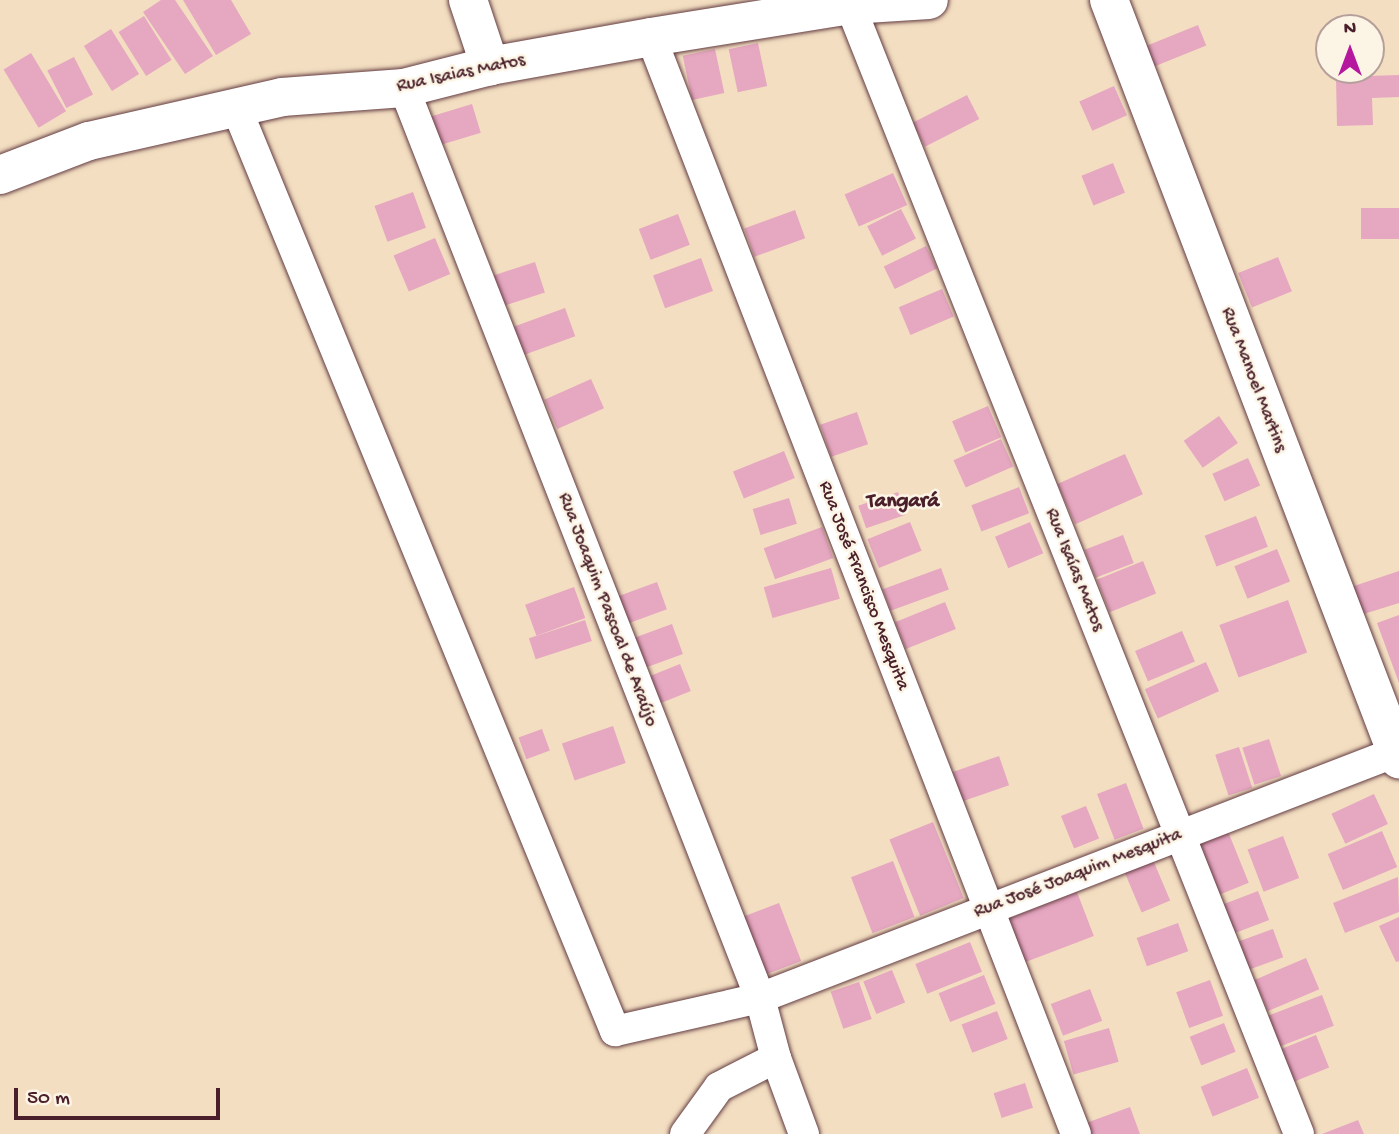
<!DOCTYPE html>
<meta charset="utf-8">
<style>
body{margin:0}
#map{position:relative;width:1399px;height:1134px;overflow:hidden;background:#f3dec1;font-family:"Gochi Hand",sans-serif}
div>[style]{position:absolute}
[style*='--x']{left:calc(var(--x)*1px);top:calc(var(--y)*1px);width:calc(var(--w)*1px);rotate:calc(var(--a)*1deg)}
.building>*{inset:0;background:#e6a7c1;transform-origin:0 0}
.roads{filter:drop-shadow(0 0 2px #633c42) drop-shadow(0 0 2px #633c42)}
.street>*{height:30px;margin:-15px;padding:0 15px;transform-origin:15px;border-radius:15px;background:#fff}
.secondary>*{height:38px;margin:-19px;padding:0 19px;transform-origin:19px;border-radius:19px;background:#fff}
span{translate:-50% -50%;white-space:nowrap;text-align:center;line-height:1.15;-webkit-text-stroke:5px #fcf5e5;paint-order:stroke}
.street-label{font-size:19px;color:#4a1f2b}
.neighbourhood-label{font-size:21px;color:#4a1f2b;font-weight:700}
.north{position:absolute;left:1315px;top:14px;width:70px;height:70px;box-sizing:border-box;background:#fcf5e5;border:2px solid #b59f9b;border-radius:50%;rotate:0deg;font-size:19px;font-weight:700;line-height:28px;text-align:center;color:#4a1f2b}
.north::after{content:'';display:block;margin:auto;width:24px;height:32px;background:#b5179e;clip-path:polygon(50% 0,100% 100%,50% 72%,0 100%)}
.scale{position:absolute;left:14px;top:1088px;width:206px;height:32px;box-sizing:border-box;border:4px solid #4a1f2b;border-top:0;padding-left:9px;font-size:21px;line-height:24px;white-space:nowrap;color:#4a1f2b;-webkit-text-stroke:5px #fcf5e5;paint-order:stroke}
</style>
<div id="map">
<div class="building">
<div style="clip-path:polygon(161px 0,175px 0,213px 56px,185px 74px,143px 12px)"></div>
<div style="clip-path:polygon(183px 0,231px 0,251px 34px,216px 55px)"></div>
<div style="left:144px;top:16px;width:52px;height:30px;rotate:58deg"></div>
<div style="left:1198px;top:25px;width:22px;height:58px;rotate:68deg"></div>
<div style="left:111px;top:29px;width:53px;height:32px;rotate:58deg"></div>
<div style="left:758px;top:43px;width:44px;height:30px;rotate:78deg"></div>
<div style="left:715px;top:49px;width:45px;height:33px;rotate:78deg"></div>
<div style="left:31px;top:53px;width:68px;height:32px;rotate:59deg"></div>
<div style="left:74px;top:57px;width:42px;height:30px;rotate:63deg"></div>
<div style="clip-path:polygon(1399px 75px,1399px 97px,1372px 98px,1373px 125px,1337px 126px,1336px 77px)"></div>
<div style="left:1114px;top:86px;width:32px;height:38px;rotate:66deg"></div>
<div style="left:967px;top:95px;width:27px;height:61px;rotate:63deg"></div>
<div style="left:472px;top:104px;width:30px;height:43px;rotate:73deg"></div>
<div style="left:1113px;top:163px;width:32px;height:34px;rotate:68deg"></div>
<div style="left:893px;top:173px;width:35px;height:53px;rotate:66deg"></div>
<div style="left:413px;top:192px;width:38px;height:41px;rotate:70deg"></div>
<div style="left:1399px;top:208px;width:31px;height:38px;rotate:90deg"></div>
<div style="left:901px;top:209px;width:33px;height:38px;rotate:63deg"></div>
<div style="left:795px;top:210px;width:30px;height:54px;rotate:70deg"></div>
<div style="left:678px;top:214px;width:33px;height:42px;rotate:69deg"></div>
<div style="left:435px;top:238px;width:39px;height:45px;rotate:67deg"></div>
<div style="left:926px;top:246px;width:25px;height:47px;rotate:64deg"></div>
<div style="left:1278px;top:257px;width:37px;height:43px;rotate:68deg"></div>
<div style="left:701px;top:258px;width:35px;height:51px;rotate:70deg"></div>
<div style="left:535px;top:262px;width:32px;height:46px;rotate:72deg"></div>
<div style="left:942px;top:289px;width:30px;height:47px;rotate:67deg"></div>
<div style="left:565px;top:308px;width:30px;height:57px;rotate:70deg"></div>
<div style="left:591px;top:379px;width:32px;height:51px;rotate:66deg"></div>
<div style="left:988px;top:406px;width:34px;height:39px;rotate:67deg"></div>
<div style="left:857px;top:412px;width:34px;height:39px;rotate:71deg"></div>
<div style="left:1219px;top:416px;width:33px;height:43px;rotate:55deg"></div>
<div style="left:1001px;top:439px;width:30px;height:52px;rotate:66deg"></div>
<div style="left:784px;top:451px;width:29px;height:55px;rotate:68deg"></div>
<div style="left:1125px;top:454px;width:44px;height:74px;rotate:66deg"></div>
<div style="left:1248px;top:458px;width:30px;height:39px;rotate:66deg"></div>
<div style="left:1019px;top:487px;width:28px;height:51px;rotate:69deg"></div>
<div style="left:898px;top:492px;width:24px;height:42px;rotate:71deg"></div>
<div style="left:789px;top:498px;width:27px;height:38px;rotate:73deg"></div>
<div style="left:1256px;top:516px;width:33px;height:55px;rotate:69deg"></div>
<div style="left:910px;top:522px;width:31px;height:46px;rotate:68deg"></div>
<div style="left:1030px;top:522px;width:34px;height:38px;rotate:67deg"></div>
<div style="left:822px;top:527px;width:33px;height:62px;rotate:70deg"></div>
<div style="left:1123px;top:535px;width:30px;height:41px;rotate:69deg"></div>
<div style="left:1277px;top:549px;width:35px;height:46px;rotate:68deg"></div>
<div style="left:1143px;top:561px;width:35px;height:50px;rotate:68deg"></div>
<div style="left:831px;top:568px;width:32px;height:70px;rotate:74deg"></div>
<div style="left:941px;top:568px;width:23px;height:62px;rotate:70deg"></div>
<div style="clip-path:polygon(1399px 571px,1399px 603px,1354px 617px,1345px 589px)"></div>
<div style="left:657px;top:582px;width:29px;height:45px;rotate:70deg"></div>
<div style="left:574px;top:587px;width:33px;height:52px;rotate:70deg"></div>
<div style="left:1288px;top:600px;width:56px;height:73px;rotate:70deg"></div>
<div style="left:945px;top:602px;width:29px;height:54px;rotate:68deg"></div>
<div style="clip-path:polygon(1399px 615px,1399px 683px,1377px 623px)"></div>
<div style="left:585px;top:620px;width:22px;height:59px;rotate:72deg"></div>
<div style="left:672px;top:624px;width:32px;height:40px;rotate:70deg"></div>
<div style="left:1182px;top:631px;width:33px;height:51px;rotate:67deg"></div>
<div style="left:1206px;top:662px;width:32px;height:67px;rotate:66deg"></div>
<div style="left:680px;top:664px;width:29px;height:41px;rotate:68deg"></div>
<div style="left:613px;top:726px;width:39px;height:54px;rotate:71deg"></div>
<div style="left:542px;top:729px;width:23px;height:25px;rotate:70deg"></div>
<div style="left:1269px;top:739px;width:39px;height:28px;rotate:72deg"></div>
<div style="left:1239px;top:747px;width:43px;height:25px;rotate:72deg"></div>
<div style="left:999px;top:756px;width:31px;height:49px;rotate:71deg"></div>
<div style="left:1126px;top:783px;width:49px;height:31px;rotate:69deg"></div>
<div style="left:1374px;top:794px;width:33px;height:47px;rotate:65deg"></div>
<div style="left:1086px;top:806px;width:35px;height:27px;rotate:68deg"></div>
<div style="left:933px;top:822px;width:82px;height:47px;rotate:68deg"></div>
<div style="left:1227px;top:829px;width:58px;height:35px;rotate:68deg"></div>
<div style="left:1382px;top:831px;width:39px;height:59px;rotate:67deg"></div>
<div style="left:1283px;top:836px;width:45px;height:38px;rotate:69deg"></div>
<div style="left:1153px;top:860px;width:44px;height:31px;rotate:67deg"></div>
<div style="left:893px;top:861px;width:60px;height:45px;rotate:69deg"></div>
<div style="clip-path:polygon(1398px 877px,1399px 912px,1345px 933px,1333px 903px)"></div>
<div style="left:1258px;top:891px;width:31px;height:37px;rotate:69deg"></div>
<div style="left:1077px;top:892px;width:47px;height:78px;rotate:69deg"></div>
<div style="left:779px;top:903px;width:62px;height:40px;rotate:69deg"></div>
<div style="clip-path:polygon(1399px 917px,1399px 961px,1396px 962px,1379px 926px)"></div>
<div style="left:1178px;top:923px;width:30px;height:44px;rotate:70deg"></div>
<div style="left:1273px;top:929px;width:30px;height:36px;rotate:70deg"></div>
<div style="left:970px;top:942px;width:32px;height:59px;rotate:68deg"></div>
<div style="left:1306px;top:958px;width:34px;height:56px;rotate:67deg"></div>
<div style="left:892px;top:970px;width:35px;height:31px;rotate:68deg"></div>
<div style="left:984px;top:975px;width:31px;height:49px;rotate:68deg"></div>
<div style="left:1210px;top:980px;width:38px;height:36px;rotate:70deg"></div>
<div style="left:859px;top:982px;width:39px;height:30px;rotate:71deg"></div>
<div style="left:1090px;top:989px;width:34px;height:42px;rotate:69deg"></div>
<div style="left:1322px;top:995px;width:33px;height:60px;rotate:69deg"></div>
<div style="left:997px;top:1011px;width:30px;height:38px;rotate:69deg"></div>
<div style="left:1224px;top:1023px;width:31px;height:37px;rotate:68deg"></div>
<div style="left:1109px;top:1028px;width:35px;height:47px;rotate:74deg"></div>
<div style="left:1316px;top:1035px;width:35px;height:42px;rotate:68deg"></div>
<div style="left:1247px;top:1068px;width:32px;height:50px;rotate:68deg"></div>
<div style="left:1025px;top:1083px;width:26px;height:33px;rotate:72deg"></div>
<div style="clip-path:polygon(1130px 1107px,1140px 1134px,1090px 1134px,1086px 1123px)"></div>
<div style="clip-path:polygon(1358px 1120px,1364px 1134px,1322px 1134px)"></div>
</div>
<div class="roads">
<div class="street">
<div style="--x:848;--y:0;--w:1220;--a:68.31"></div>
<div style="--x:651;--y:37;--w:1176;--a:68.82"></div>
<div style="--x:404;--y:88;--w:977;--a:68.63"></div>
<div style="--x:760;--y:998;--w:62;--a:75.1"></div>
<div style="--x:776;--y:1058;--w:81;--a:69.8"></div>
<div style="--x:236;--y:107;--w:999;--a:67.7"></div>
<div style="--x:615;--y:1031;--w:149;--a:-12.8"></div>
<div style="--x:760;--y:998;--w:682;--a:-21.15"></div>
<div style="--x:685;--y:1134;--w:58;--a:-54.1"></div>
<div style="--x:719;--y:1087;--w:64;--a:-27"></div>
</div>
<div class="secondary">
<div style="--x:468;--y:0;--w:70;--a:71.6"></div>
<div style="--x:1109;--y:0;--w:813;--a:69.09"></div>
<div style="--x:0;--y:175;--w:95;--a:-20.9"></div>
<div style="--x:89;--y:141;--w:198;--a:-12.8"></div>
<div style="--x:282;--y:97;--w:122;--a:-4.2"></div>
<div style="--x:404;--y:88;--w:89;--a:-14.3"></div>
<div style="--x:490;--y:66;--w:164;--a:-10.2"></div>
<div style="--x:651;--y:37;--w:202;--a:-9.1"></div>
<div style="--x:850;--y:5;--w:79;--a:-3.6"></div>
</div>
</div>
<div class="street-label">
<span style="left:461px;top:74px;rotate:-12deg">Rua Isaias Matos</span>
<span style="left:1253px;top:380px;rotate:69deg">Rua Manoel Martins</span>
<span style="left:1074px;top:570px;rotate:68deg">Rua Isaías Matos</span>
<span style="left:863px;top:586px;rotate:69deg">Rua José Francisco Mesquita</span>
<span style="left:607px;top:610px;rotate:69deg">Rua Joaquim Pascoal de Araújo</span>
<span style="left:1078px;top:874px;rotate:-21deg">Rua José Joaquim Mesquita</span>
</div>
<div class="neighbourhood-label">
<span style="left:903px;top:503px">Tangará</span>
</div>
<div class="north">N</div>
<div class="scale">50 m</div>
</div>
